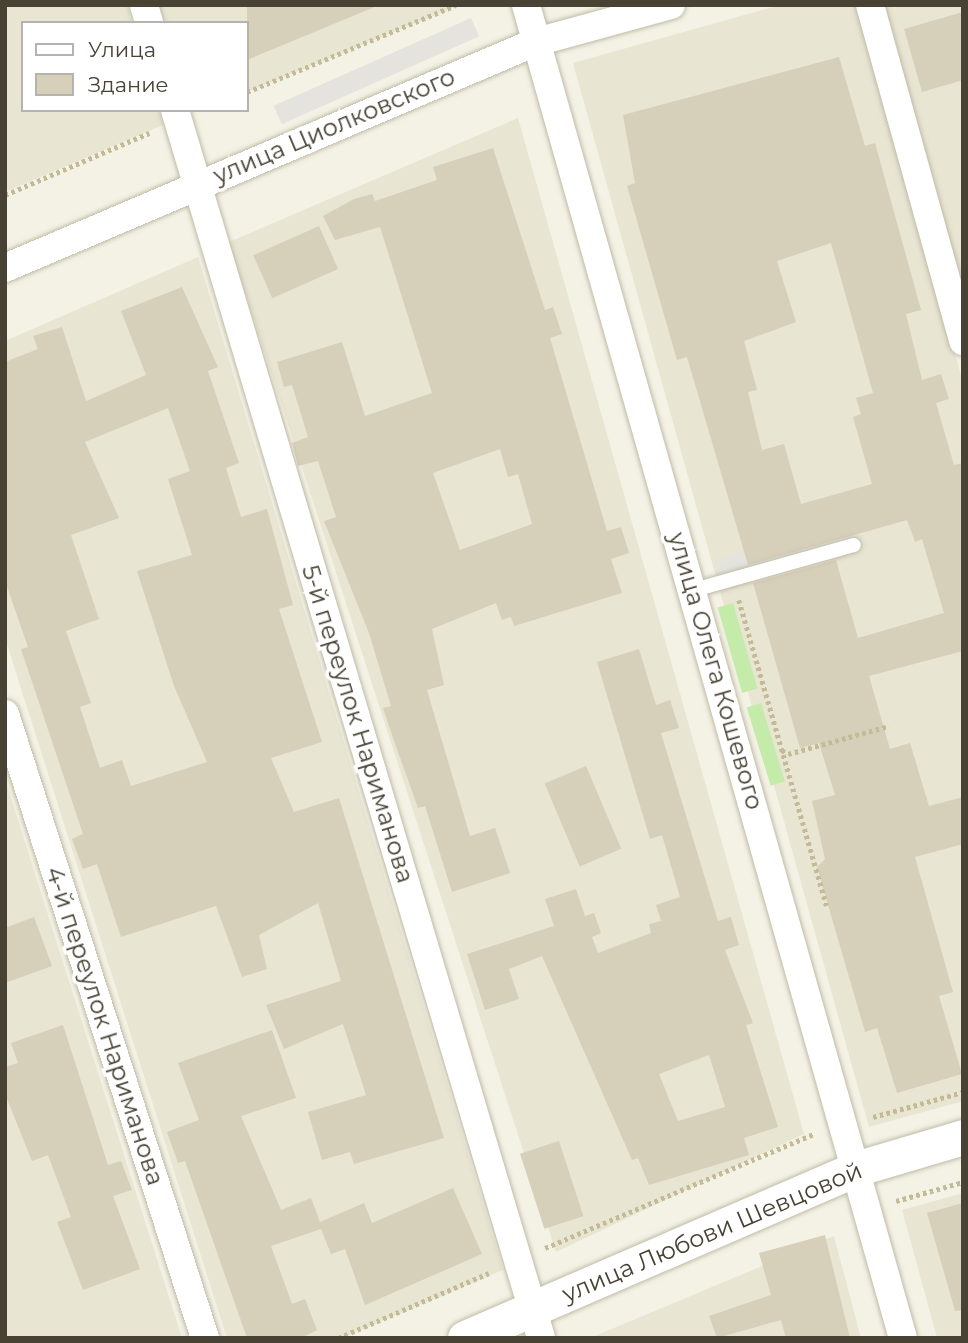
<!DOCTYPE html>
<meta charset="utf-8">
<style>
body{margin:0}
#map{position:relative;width:968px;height:1343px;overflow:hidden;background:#f4f2e5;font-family:Montserrat,sans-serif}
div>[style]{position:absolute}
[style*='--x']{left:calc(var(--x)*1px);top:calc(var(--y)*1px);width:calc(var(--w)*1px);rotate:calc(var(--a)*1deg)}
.residential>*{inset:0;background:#e8e5d3}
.green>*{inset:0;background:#c5ebab;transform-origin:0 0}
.parking>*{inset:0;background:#e4e3de;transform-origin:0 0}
.building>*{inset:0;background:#d6cfba;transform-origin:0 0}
.path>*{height:4.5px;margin-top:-2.25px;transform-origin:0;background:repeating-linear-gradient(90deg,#c3ba97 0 3.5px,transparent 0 7px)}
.roads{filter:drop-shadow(0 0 2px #c0bba7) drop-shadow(0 0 2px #c0bba7)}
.service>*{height:14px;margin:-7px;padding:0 7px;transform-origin:7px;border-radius:7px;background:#fff}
.minor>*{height:28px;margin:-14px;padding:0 14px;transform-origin:14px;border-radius:14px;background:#fff}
.tertiary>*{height:35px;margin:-17.5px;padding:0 17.5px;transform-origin:17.5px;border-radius:17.5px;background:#fff}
span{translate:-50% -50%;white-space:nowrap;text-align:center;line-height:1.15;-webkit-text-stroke:7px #fff;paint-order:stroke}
.street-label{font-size:24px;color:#474234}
.frame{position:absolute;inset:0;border:7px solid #474234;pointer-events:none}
.legend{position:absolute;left:21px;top:21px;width:228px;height:91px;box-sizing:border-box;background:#fff;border:2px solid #b5b3ae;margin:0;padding:9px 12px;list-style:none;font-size:21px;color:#474234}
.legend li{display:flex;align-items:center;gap:14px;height:35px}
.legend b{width:35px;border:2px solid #b5b3ae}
</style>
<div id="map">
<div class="residential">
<div style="clip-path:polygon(5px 5px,127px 5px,132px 23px,23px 23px,23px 110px,159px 110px,163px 125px,5px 192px)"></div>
<div style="clip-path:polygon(155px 5px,460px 5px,247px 92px,247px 23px,157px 23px)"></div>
<div style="clip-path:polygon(780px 5px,858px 5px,963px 383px,963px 1101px,869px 1127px,573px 63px)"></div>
<div style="clip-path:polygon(879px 5px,963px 5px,963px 286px)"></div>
<div style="clip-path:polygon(518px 118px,804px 1134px,556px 1252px,229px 242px)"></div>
<div style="clip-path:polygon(198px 257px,503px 1270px,342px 1338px,227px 1338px,5px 638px,5px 341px)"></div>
<div style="clip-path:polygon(5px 779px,182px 1338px,5px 1338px)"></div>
<div style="clip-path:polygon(963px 1193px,963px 1338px,937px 1338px,902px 1210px)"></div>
<div style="clip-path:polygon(834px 1236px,861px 1338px,590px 1338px)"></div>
</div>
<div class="green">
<div style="left:733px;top:603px;width:89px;height:16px;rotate:74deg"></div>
<div style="left:761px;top:703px;width:82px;height:15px;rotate:73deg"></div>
</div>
<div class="parking">
<div style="left:471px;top:18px;width:20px;height:216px;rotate:66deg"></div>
<div style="left:851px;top:521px;width:22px;height:142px;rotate:74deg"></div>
</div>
<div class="building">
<div style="clip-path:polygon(247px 5px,376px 5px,377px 6px,247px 60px)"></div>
<div style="clip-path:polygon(963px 12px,963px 80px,922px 92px,904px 29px)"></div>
<div style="clip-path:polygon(evenodd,839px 57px,865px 146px,875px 143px,921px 310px,906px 314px,922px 380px,941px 374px,949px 399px,936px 403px,954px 465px,963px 463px,963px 651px,869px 676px,890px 749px,910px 743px,929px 806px,963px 797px,963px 844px,915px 857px,953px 992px,939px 996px,962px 1074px,897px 1093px,877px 1028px,865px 1032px,817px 867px,825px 859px,812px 801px,835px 795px,819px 743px,800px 748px,753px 583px,836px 560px,858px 638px,944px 613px,922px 539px,915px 542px,907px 520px,748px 565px,687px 357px,677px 360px,627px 186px,635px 183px,623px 115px,839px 57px,831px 243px,873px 393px,856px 398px,861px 414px,853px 417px,872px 484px,801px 504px,784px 444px,762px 450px,748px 392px,757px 390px,744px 341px,796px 322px,777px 261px,831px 243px)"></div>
<div style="clip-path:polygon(evenodd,493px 148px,545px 310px,553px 307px,562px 334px,550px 338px,607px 531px,621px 527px,629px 553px,611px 559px,622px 593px,514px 626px,511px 617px,502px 620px,496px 603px,432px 629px,444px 685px,427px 690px,470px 836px,495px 828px,510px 873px,452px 892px,425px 806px,418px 808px,392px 735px,383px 708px,391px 706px,369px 633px,324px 521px,336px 517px,318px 461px,298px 466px,292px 443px,308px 437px,292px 385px,284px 387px,277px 362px,342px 342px,365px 416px,432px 393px,380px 227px,335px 240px,323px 216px,354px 199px,372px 194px,375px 201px,437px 180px,433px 167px,493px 148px,500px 449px,508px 477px,518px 474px,532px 524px,460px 550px,433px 473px,500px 449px)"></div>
<div style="left:319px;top:226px;width:47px;height:72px;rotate:66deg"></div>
<div style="clip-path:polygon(evenodd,182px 287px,218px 367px,208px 371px,239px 463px,226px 468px,241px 517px,267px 509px,293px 605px,279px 609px,322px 742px,271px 758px,294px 812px,339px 798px,444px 1138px,354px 1164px,350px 1152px,322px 1160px,308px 1112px,366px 1095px,343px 1024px,284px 1049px,266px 1005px,341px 981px,318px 903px,259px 935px,267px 969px,242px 977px,216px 906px,121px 937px,97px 864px,83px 869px,72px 839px,83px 834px,21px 649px,28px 647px,5px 581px,5px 362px,38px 349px,33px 336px,62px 327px,86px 401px,146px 375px,121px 311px,182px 287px,168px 408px,190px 471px,168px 479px,192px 555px,137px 571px,174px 686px,207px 762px,131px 786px,122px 760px,100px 768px,80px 707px,91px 703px,66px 631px,99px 619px,71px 535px,119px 518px,85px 442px,168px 408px)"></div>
<div style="clip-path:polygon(evenodd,639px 649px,656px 705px,670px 700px,679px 728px,661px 733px,718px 921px,731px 917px,739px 945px,725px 950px,753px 1023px,746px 1025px,778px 1127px,744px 1138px,749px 1155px,649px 1185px,638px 1158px,632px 1160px,542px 956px,509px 969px,519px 999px,485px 1010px,467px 954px,554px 926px,545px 899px,576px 889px,585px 916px,594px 913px,601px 933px,592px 937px,598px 953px,651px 933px,649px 924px,661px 921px,656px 905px,680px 897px,662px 835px,650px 839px,597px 662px,639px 649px,709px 1055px,725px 1107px,678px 1121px,659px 1074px,709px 1055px)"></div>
<div style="left:586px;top:766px;width:90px;height:45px;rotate:67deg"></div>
<div style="clip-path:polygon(34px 917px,52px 966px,5px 983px,5px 928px)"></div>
<div style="clip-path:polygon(63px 1025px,108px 1165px,121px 1161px,132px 1190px,113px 1196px,140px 1269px,83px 1290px,57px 1222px,71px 1217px,48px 1155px,32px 1161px,5px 1094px,5px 1067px,18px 1063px,11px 1043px)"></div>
<div style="clip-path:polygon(272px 1030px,296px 1098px,241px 1116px,281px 1210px,311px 1198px,320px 1222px,364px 1203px,372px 1223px,453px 1188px,482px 1254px,365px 1305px,345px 1249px,331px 1254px,321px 1229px,271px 1246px,292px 1304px,305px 1299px,317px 1330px,301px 1338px,247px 1338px,185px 1161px,178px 1163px,167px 1132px,199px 1120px,178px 1063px)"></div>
<div style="left:559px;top:1141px;width:79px;height:41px;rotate:72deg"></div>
<div style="clip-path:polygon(963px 1203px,963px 1310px,955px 1311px,927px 1213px)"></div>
<div style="clip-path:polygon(825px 1235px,850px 1338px,786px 1338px,781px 1320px,717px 1338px,709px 1316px,771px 1295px,759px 1253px)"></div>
</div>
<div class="path">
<div style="--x:247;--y:92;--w:226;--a:-22.6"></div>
<div style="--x:5;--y:195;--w:157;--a:-23.3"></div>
<div style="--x:739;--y:600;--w:318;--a:74"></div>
<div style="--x:782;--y:750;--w:7;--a:34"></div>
<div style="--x:788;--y:754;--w:105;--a:-15.5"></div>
<div style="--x:873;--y:1117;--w:93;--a:-15.5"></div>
<div style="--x:896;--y:1201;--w:70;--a:-15.8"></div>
<div style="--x:545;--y:1248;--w:292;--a:-23"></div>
<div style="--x:338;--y:1338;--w:164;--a:-23.3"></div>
</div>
<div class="roads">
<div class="service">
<div style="--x:694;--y:590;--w:166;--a:-15.7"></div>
</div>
<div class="minor">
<div style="--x:144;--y:5;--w:19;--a:74"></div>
<div style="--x:526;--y:5;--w:1385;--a:74.21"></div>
<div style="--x:870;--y:5;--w:349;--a:74.5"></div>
<div style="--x:175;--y:110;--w:1281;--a:73.4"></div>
<div style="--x:5;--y:268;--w:577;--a:-23.06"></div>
<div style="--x:536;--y:42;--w:140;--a:-15.3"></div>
<div style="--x:5;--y:714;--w:655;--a:72.23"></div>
</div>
<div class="tertiary">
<div style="--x:465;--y:1338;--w:425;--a:-23.4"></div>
<div style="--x:855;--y:1169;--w:113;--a:-16.5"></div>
</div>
</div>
<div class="street-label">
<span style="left:334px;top:126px;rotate:-23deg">улица Циолковского</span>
<span style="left:716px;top:671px;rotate:74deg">улица Олега Кошевого</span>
<span style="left:358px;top:724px;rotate:73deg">5-й переулок Нариманова</span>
<span style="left:105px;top:1026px;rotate:72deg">4-й переулок Нариманова</span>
<span style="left:712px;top:1232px;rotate:-23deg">улица Любови Шевцовой</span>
</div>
<div class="frame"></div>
<ul class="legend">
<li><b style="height:9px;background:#fff"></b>Улица</li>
<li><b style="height:19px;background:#d6cfba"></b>Здание</li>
</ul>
</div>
